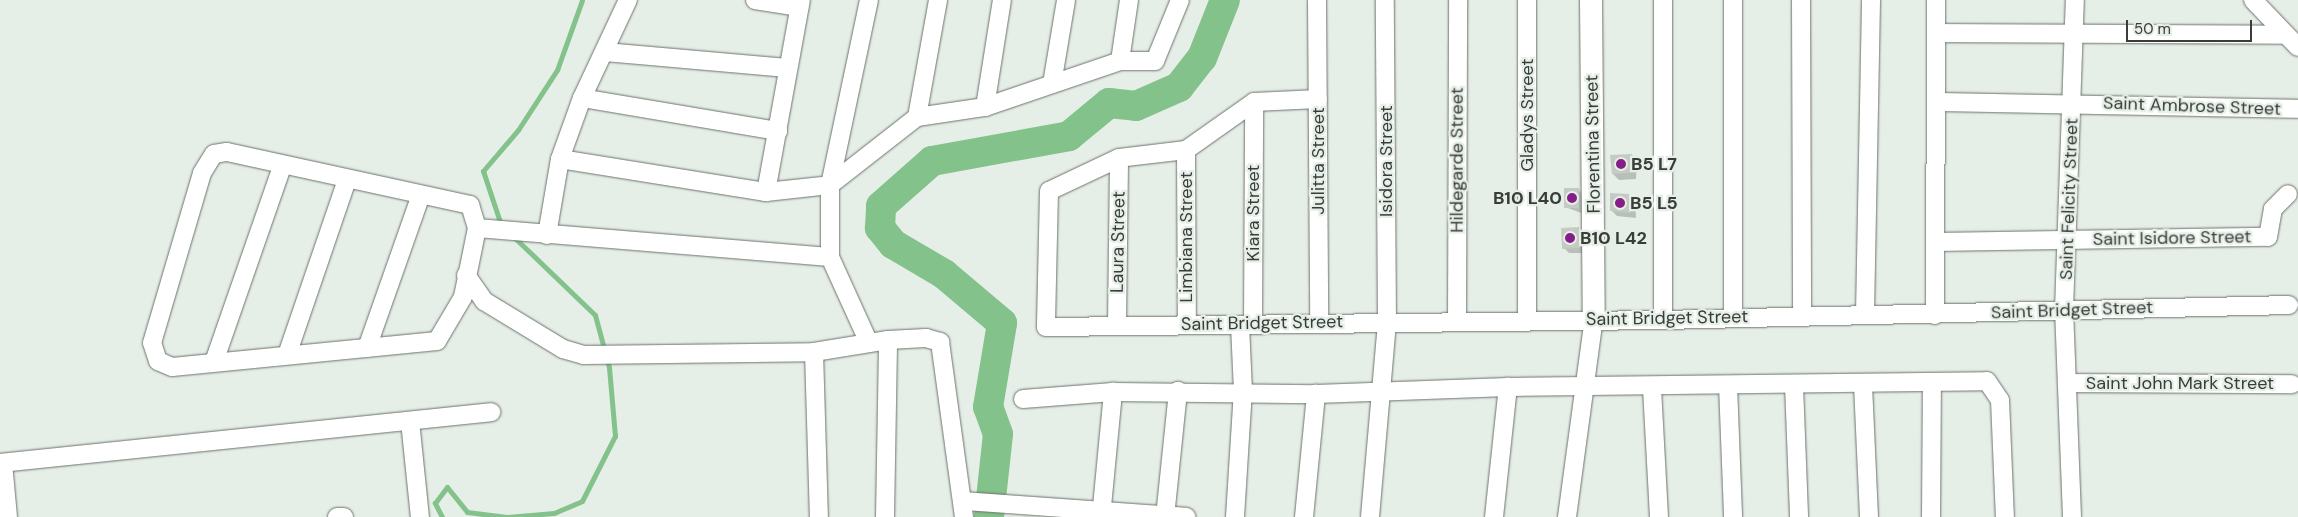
<!DOCTYPE html>
<style>
body{margin:0}
#map{position:relative;width:2298px;height:517px;overflow:hidden;background:#e6efe7;font-family:"DM Sans",sans-serif}
div>[style]{position:absolute}
[style*='--x']{left:calc(var(--x)*1px);top:calc(var(--y)*1px);width:calc(var(--w)*1px);rotate:calc(var(--a)*1deg)}
.shadow>*{inset:0;background:#0003}
.stream>*{height:5px;margin:-2.5px;padding:0 2.5px;transform-origin:2.5px;border-radius:2.5px;background:#83c28a}
.river>*{height:30px;margin:-15px;padding:0 15px;transform-origin:15px;border-radius:15px;background:#83c28a}
.building>*{inset:0;background:#c3cbc3;transform-origin:0 0}
.roads{filter:drop-shadow(0 0 1px #6b726b) drop-shadow(0 0 1px #6b726b)}
.minor>*{height:18px;margin:-9px;padding:0 9px;transform-origin:9px;border-radius:9px;background:#fff}
.tertiary>*{height:22px;margin:-11px;padding:0 11px;transform-origin:11px;border-radius:11px;background:#fff}
.dots>*{width:14px;height:14px;translate:-50% -50%;box-sizing:border-box;border:2px solid #e6efe7;border-radius:50%}
span{translate:-50% -50%;white-space:nowrap;text-align:center;line-height:1.15;-webkit-text-stroke:4.5px #e6efe7;paint-order:stroke}
.street-label{font-size:18px;color:#393d3a}
.poi-label{font-size:18px;color:#393d3a;font-weight:700}
.left{translate:0 -50%;text-align:left}
.right{translate:-100% -50%;text-align:right}
.scale{position:absolute;left:2126px;top:20px;width:126px;height:22px;box-sizing:border-box;border:2px solid #393d3a;border-top:0;padding-left:6px;font-size:15px;line-height:18px;white-space:nowrap;color:#393d3a;-webkit-text-stroke:4px #e6efe7;paint-order:stroke}
</style>
<div id="map">
<div class="shadow">
<div style="clip-path:polygon(1632px 155px,1637px 161px,1636px 179px,1619px 180px,1613px 174px)"></div>
<div style="clip-path:polygon(1579px 190px,1584px 196px,1584px 214px,1565px 207px)"></div>
<div style="clip-path:polygon(1629px 196px,1635px 202px,1636px 218px,1617px 216px,1611px 210px)"></div>
<div style="clip-path:polygon(1578px 229px,1584px 235px,1585px 253px,1569px 253px,1563px 247px)"></div>
</div>
<div class="stream">
<div style="--x:501;--y:225;--w:57;--a:-108.4"></div>
<div style="--x:483;--y:171;--w:54;--a:-49.5"></div>
<div style="--x:518;--y:130;--w:72;--a:-57"></div>
<div style="--x:557;--y:70;--w:74;--a:-70.3"></div>
<div style="--x:442;--y:517;--w:16;--a:-117"></div>
<div style="--x:435;--y:503;--w:20;--a:-53"></div>
<div style="--x:447;--y:487;--w:32;--a:51"></div>
<div style="--x:467;--y:512;--w:40;--a:7.1"></div>
<div style="--x:507;--y:517;--w:47;--a:-4.9"></div>
<div style="--x:554;--y:513;--w:30;--a:-23"></div>
<div style="--x:582;--y:501;--w:73;--a:-63.1"></div>
<div style="--x:615;--y:436;--w:69;--a:-95"></div>
<div style="--x:609;--y:367;--w:54;--a:-105.1"></div>
<div style="--x:595;--y:315;--w:114;--a:-136.1"></div>
</div>
<div class="river">
<div style="--x:989;--y:517;--w:83;--a:-83.8"></div>
<div style="--x:998;--y:434;--w:29;--a:-110"></div>
<div style="--x:988;--y:407;--w:85;--a:-80.5"></div>
<div style="--x:1002;--y:323;--w:76;--a:-139.8"></div>
<div style="--x:944;--y:274;--w:59;--a:-149.5"></div>
<div style="--x:893;--y:244;--w:21;--a:-129"></div>
<div style="--x:880;--y:228;--w:22;--a:-87"></div>
<div style="--x:881;--y:206;--w:68;--a:-41.4"></div>
<div style="--x:932;--y:161;--w:139;--a:-10.3"></div>
<div style="--x:1069;--y:136;--w:52;--a:-39.5"></div>
<div style="--x:1109;--y:103;--w:27;--a:6"></div>
<div style="--x:1136;--y:106;--w:47;--a:-23.8"></div>
<div style="--x:1179;--y:87;--w:37;--a:-52"></div>
<div style="--x:1202;--y:58;--w:62;--a:-68.4"></div>
</div>
<div class="building">
<div style="clip-path:polygon(1632px 154px,1630px 173px,1612px 174px,1610px 155px)"></div>
<div style="left:1579px;top:188px;width:20px;height:15px;rotate:90deg"></div>
<div style="clip-path:polygon(1610px 193px,1629px 194px,1631px 213px,1610px 211px)"></div>
<div style="left:1579px;top:227px;width:21px;height:18px;rotate:87deg"></div>
</div>
<div class="roads">
<div class="minor">
<div style="--x:755;--y:0;--w:45;--a:9"></div>
<div style="--x:869;--y:0;--w:189;--a:101.9"></div>
<div style="--x:830;--y:185;--w:72;--a:90"></div>
<div style="--x:830;--y:257;--w:94;--a:65.6"></div>
<div style="--x:1317;--y:0;--w:322;--a:89.6"></div>
<div style="--x:1527;--y:0;--w:320;--a:90"></div>
<div style="--x:1663;--y:0;--w:320;--a:90"></div>
<div style="--x:1801;--y:0;--w:316;--a:89.8"></div>
<div style="--x:2253;--y:0;--w:65;--a:46.2"></div>
<div style="--x:1936;--y:33;--w:349;--a:0.3"></div>
<div style="--x:605;--y:52;--w:183;--a:5"></div>
<div style="--x:1120;--y:61;--w:62;--a:-81.6"></div>
<div style="--x:1052;--y:84;--w:85;--a:-80.5"></div>
<div style="--x:582;--y:98;--w:199;--a:9.6"></div>
<div style="--x:1318;--y:99;--w:64;--a:177.3"></div>
<div style="--x:1254;--y:102;--w:83;--a:144.8"></div>
<div style="--x:1186;--y:150;--w:67;--a:173.2"></div>
<div style="--x:1119;--y:158;--w:77;--a:154.8"></div>
<div style="--x:1049;--y:191;--w:136;--a:91.3"></div>
<div style="--x:1046;--y:327;--w:617;--a:-0.65"></div>
<div style="--x:1663;--y:320;--w:626;--a:-1.37"></div>
<div style="--x:1936;--y:102;--w:362;--a:1.1"></div>
<div style="--x:985;--y:107;--w:108;--a:-81"></div>
<div style="--x:917;--y:117;--w:119;--a:-79.8"></div>
<div style="--x:1186;--y:150;--w:174;--a:89.7"></div>
<div style="--x:227;--y:152;--w:249;--a:12.3"></div>
<div style="--x:470;--y:205;--w:24;--a:73"></div>
<div style="--x:477;--y:228;--w:70;--a:101.5"></div>
<div style="--x:463;--y:297;--w:51;--a:120.6"></div>
<div style="--x:437;--y:341;--w:266;--a:174.4"></div>
<div style="--x:172;--y:367;--w:15;--a:-157"></div>
<div style="--x:158;--y:361;--w:19;--a:-108"></div>
<div style="--x:152;--y:343;--w:177;--a:-73.6"></div>
<div style="--x:202;--y:173;--w:22;--a:-58"></div>
<div style="--x:214;--y:154;--w:13;--a:-9"></div>
<div style="--x:560;--y:159;--w:209;--a:9.1"></div>
<div style="--x:766;--y:192;--w:64;--a:-6.2"></div>
<div style="--x:830;--y:185;--w:110;--a:-38"></div>
<div style="--x:917;--y:117;--w:69;--a:-8.4"></div>
<div style="--x:985;--y:107;--w:143;--a:-18.8"></div>
<div style="--x:1120;--y:61;--w:35;--a:0"></div>
<div style="--x:1155;--y:61;--w:66;--a:-67.7"></div>
<div style="--x:766;--y:192;--w:195;--a:-79.7"></div>
<div style="--x:477;--y:228;--w:354;--a:4.7"></div>
<div style="--x:547;--y:235;--w:77;--a:-80.3"></div>
<div style="--x:560;--y:159;--w:65;--a:-70.2"></div>
<div style="--x:582;--y:98;--w:108;--a:-64.9"></div>
<div style="--x:1935;--y:242;--w:333;--a:-0.9"></div>
<div style="--x:2268;--y:237;--w:28;--a:-80"></div>
<div style="--x:2273;--y:209;--w:21;--a:-45"></div>
<div style="--x:466;--y:275;--w:32;--a:55"></div>
<div style="--x:484;--y:301;--w:92;--a:31.3"></div>
<div style="--x:563;--y:349;--w:22;--a:16"></div>
<div style="--x:584;--y:355;--w:230;--a:-0.7"></div>
<div style="--x:814;--y:352;--w:75;--a:-9.2"></div>
<div style="--x:888;--y:340;--w:38;--a:-3"></div>
<div style="--x:926;--y:338;--w:15;--a:16"></div>
<div style="--x:940;--y:342;--w:177;--a:82.2"></div>
<div style="--x:1865;--y:314;--w:314;--a:-88.9"></div>
<div style="--x:1935;--y:315;--w:315;--a:-89.8"></div>
<div style="--x:1733;--y:317;--w:317;--a:-90"></div>
<div style="--x:1457;--y:320;--w:320;--a:-89.8"></div>
<div style="--x:1253;--y:324;--w:222;--a:-89.7"></div>
<div style="--x:1117;--y:325;--w:167;--a:-89.3"></div>
<div style="--x:367;--y:348;--w:162;--a:-70.6"></div>
<div style="--x:814;--y:352;--w:165;--a:88.3"></div>
<div style="--x:287;--y:355;--w:185;--a:-71.1"></div>
<div style="--x:214;--y:362;--w:207;--a:-70.8"></div>
<div style="--x:2067;--y:383;--w:225;--a:0.3"></div>
<div style="--x:1728;--y:385;--w:132;--a:87.8"></div>
<div style="--x:1794;--y:385;--w:132;--a:87.8"></div>
<div style="--x:1863;--y:385;--w:132;--a:87.4"></div>
<div style="--x:1652;--y:388;--w:129;--a:86.9"></div>
<div style="--x:1023;--y:399;--w:90;--a:-4.4"></div>
<div style="--x:1113;--y:392;--w:203;--a:0.6"></div>
<div style="--x:1316;--y:394;--w:192;--a:-2.1"></div>
<div style="--x:1508;--y:387;--w:479;--a:-0.7"></div>
<div style="--x:1987;--y:381;--w:23;--a:56"></div>
<div style="--x:2000;--y:400;--w:117;--a:87.6"></div>
<div style="--x:410;--y:421;--w:97;--a:84.1"></div>
<div style="--x:0;--y:463;--w:494;--a:-5.9"></div>
<div style="--x:3;--y:463;--w:54;--a:84.7"></div>
<div style="--x:964;--y:501;--w:223;--a:4.1"></div>
<div style="--x:337;--y:517;--w:7;--a:0"></div>
<div style="--x:885;--y:517;--w:177;--a:-89"></div>
<div style="--x:1101;--y:517;--w:126;--a:-84.5"></div>
<div style="--x:1165;--y:517;--w:127;--a:-84.1"></div>
<div style="--x:1235;--y:517;--w:126;--a:-86.4"></div>
<div style="--x:1243;--y:391;--w:66;--a:-92.6"></div>
<div style="--x:1304;--y:517;--w:124;--a:-84.4"></div>
<div style="--x:1370;--y:517;--w:196;--a:-85"></div>
<div style="--x:1387;--y:322;--w:322;--a:-90.4"></div>
<div style="--x:1494;--y:517;--w:131;--a:-83.9"></div>
<div style="--x:1567;--y:517;--w:201;--a:-82.3"></div>
<div style="--x:1931;--y:517;--w:134;--a:-89.6"></div>
<div style="--x:2072;--y:517;--w:207;--a:-92.2"></div>
<div style="--x:2064;--y:310;--w:310;--a:-88"></div>
</div>
<div class="tertiary">
<div style="--x:1591;--y:0;--w:318;--a:89.5"></div>
</div>
</div>
<div class="dots">
<div style="left:1621px;top:164px;background:#851f87"></div>
<div style="left:1572px;top:198px;background:#851f87"></div>
<div style="left:1620px;top:203px;background:#851f87"></div>
<div style="left:1570px;top:238px;background:#851f87"></div>
</div>
<div class="street-label">
<span style="left:2192px;top:106px;rotate:2deg">Saint Ambrose Street</span>
<span style="left:1527px;top:115px;rotate:-90deg">Gladys Street</span>
<span style="left:1593px;top:144px;rotate:-91deg">Florentina Street</span>
<span style="left:1457px;top:160px;rotate:-90deg">Hildegarde Street</span>
<span style="left:1318px;top:161px;rotate:-90deg">Julitta Street</span>
<span style="left:1386px;top:161px;rotate:-90deg">Isidora Street</span>
<span style="left:2069px;top:199px;rotate:-88deg">Saint Felicity Street</span>
<span style="left:1253px;top:213px;rotate:-90deg">Kiara Street</span>
<span style="left:1186px;top:237px;rotate:-90deg">Limbiana Street</span>
<span style="left:2172px;top:238px;rotate:-1deg">Saint Isidore Street</span>
<span style="left:1118px;top:242px;rotate:-89deg">Laura Street</span>
<span style="left:2072px;top:310px;rotate:-2deg">Saint Bridget Street</span>
<span style="left:1667px;top:318px;rotate:-1deg">Saint Bridget Street</span>
<span style="left:1262px;top:323px;rotate:-1deg">Saint Bridget Street</span>
<span style="left:2180px;top:383px">Saint John Mark Street</span>
</div>
<div class="poi-label">
<span class="left" style="left:1631px;top:164px">B5 L7</span>
<span class="right" style="left:1562px;top:198px">B10 L40</span>
<span class="left" style="left:1630px;top:203px">B5 L5</span>
<span class="left" style="left:1580px;top:238px">B10 L42</span>
</div>
<div class="scale">50 m</div>
</div>
